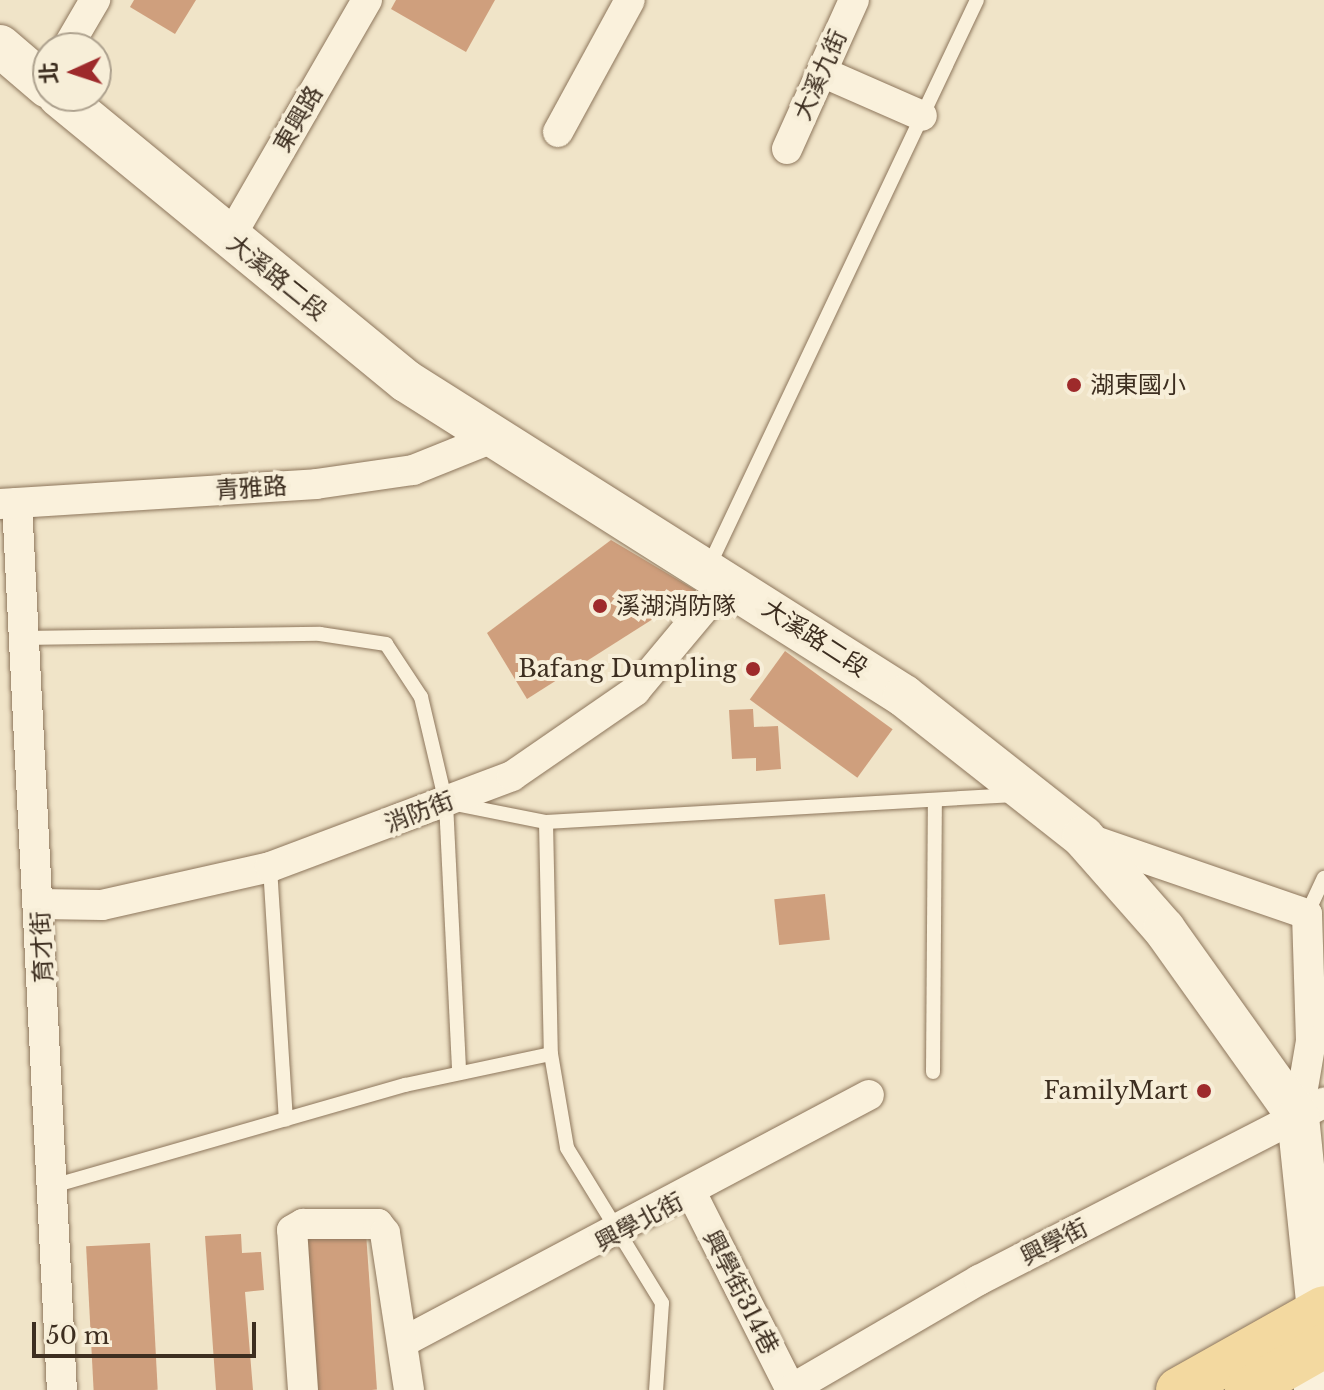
<!DOCTYPE html>
<meta charset="utf-8">
<style>
body{margin:0}
#map{position:relative;width:1324px;height:1390px;overflow:hidden;background:#f0e4c8;font-family:"Libre Baskerville","Noto Sans TC",serif}
div>[style]{position:absolute}
[style*='--x']{left:calc(var(--x)*1px);top:calc(var(--y)*1px);width:calc(var(--w)*1px);rotate:calc(var(--a)*1deg)}
.building>*{inset:0;background:#cf9f7d;transform-origin:0 0}
.roads{filter:drop-shadow(0 0 2px #8d765c) drop-shadow(0 0 2px #8d765c)}
.lane>*{height:14px;margin:-7px;padding:0 7px;transform-origin:7px;border-radius:7px;background:#faf1dc}
.street>*{height:30px;margin:-15px;padding:0 15px;transform-origin:15px;border-radius:15px;background:#faf1dc}
.secondary>*{height:42px;margin:-21px;padding:0 21px;transform-origin:21px;border-radius:21px;background:#faf1dc}
.primary>*{height:44px;margin:-22px;padding:0 22px;transform-origin:22px;border-radius:22px;background:#f3d9a0}
.dots>*{width:22px;height:22px;translate:-50% -50%;box-sizing:border-box;border:4px solid #f7eed8;border-radius:50%}
span{translate:-50% -50%;white-space:nowrap;text-align:center;line-height:1.15;-webkit-text-stroke:8px #f7eed8;paint-order:stroke}
.street-label{font-size:24px;color:#3d2e20}
.poi-label{font-size:24px;color:#3d2e20}
.left{translate:0 -50%;text-align:left}
.right{translate:-100% -50%;text-align:right}
.north{position:absolute;left:32px;top:32px;width:80px;height:80px;box-sizing:border-box;background:#f7eed8;border:2px solid #ada18e;border-radius:50%;rotate:267deg;font-size:22px;font-weight:700;line-height:32px;text-align:center;color:#3d2e20}
.north::after{content:'';display:block;margin:auto;width:28px;height:36px;background:#9e2a2b;clip-path:polygon(50% 0,100% 100%,50% 72%,0 100%)}
.scale{position:absolute;left:32px;top:1322px;width:224px;height:36px;box-sizing:border-box;border:4px solid #3d2e20;border-top:0;padding-left:10px;font-size:24px;line-height:28px;white-space:nowrap;color:#3d2e20;-webkit-text-stroke:6px #f7eed8;paint-order:stroke}
</style>
<div id="map">
<div class="building">
<div style="clip-path:polygon(134px 0,196px 0,175px 34px,130px 7px)"></div>
<div style="clip-path:polygon(396px 0,495px 0,466px 52px,391px 9px)"></div>
<div style="clip-path:polygon(611px 540px,697px 591px,527px 699px,487px 633px)"></div>
<div style="left:785px;top:651px;width:133px;height:60px;rotate:36deg"></div>
<div style="clip-path:polygon(753px 709px,754px 727px,778px 726px,781px 769px,756px 771px,756px 758px,732px 759px,729px 710px)"></div>
<div style="left:825px;top:894px;width:46px;height:51px;rotate:84deg"></div>
<div style="left:366px;top:1233px;width:157px;height:70px;rotate:86deg"></div>
<div style="clip-path:polygon(241px 1234px,242px 1253px,261px 1252px,264px 1290px,245px 1292px,253px 1390px,216px 1390px,205px 1236px)"></div>
<div style="left:150px;top:1243px;width:147px;height:64px;rotate:87deg"></div>
</div>
<div class="roads">
<div class="lane">
<div style="--x:708;--y:568;--w:628;--a:-64.66"></div>
<div style="--x:22;--y:638;--w:298;--a:-0.8"></div>
<div style="--x:320;--y:634;--w:67;--a:8.6"></div>
<div style="--x:386;--y:644;--w:64;--a:56.6"></div>
<div style="--x:421;--y:697;--w:109;--a:76.7"></div>
<div style="--x:446;--y:803;--w:270;--a:87.2"></div>
<div style="--x:455;--y:804;--w:93;--a:11.2"></div>
<div style="--x:546;--y:822;--w:470;--a:-3.3"></div>
<div style="--x:546;--y:822;--w:232;--a:88.8"></div>
<div style="--x:551;--y:1054;--w:95;--a:80.3"></div>
<div style="--x:567;--y:1148;--w:182;--a:58.5"></div>
<div style="--x:662;--y:1303;--w:87;--a:93.9"></div>
<div style="--x:270;--y:867;--w:253;--a:86.4"></div>
<div style="--x:1307;--y:914;--w:40;--a:-65"></div>
<div style="--x:933;--y:1072;--w:268;--a:-89.6"></div>
<div style="--x:56;--y:1185;--w:363;--a:-16"></div>
<div style="--x:405;--y:1085;--w:149;--a:-12"></div>
</div>
<div class="street">
<div style="--x:67;--y:48;--w:56;--a:-59.7"></div>
<div style="--x:822;--y:72;--w:109;--a:23.7"></div>
<div style="--x:558;--y:132;--w:150;--a:-61.4"></div>
<div style="--x:787;--y:149;--w:163;--a:-65.8"></div>
<div style="--x:229;--y:239;--w:276;--a:-60"></div>
<div style="--x:17;--y:503;--w:888;--a:87.1"></div>
<div style="--x:0;--y:504;--w:317;--a:-3.6"></div>
<div style="--x:316;--y:484;--w:98;--a:-8.2"></div>
<div style="--x:413;--y:470;--w:88;--a:-21.9"></div>
<div style="--x:1083;--y:837;--w:237;--a:19"></div>
<div style="--x:1307;--y:914;--w:127;--a:88.2"></div>
<div style="--x:1311;--y:1041;--w:77;--a:99.7"></div>
<div style="--x:40;--y:904;--w:62;--a:0.9"></div>
<div style="--x:102;--y:905;--w:172;--a:-12.7"></div>
<div style="--x:270;--y:867;--w:259;--a:-20.6"></div>
<div style="--x:512;--y:776;--w:150;--a:-34.6"></div>
<div style="--x:635;--y:691;--w:143;--a:-50.1"></div>
<div style="--x:692;--y:1194;--w:220;--a:63.2"></div>
<div style="--x:405;--y:1341;--w:525;--a:-27.93"></div>
<div style="--x:303;--y:1390;--w:160;--a:-93.9"></div>
<div style="--x:292;--y:1230;--w:13;--a:-29"></div>
<div style="--x:303;--y:1224;--w:75;--a:0"></div>
<div style="--x:378;--y:1224;--w:11;--a:52"></div>
<div style="--x:385;--y:1233;--w:159;--a:81.3"></div>
<div style="--x:790;--y:1390;--w:219;--a:-30.2"></div>
<div style="--x:979;--y:1280;--w:388;--a:-27.2"></div>
</div>
<div class="secondary">
<div style="--x:0;--y:46;--w:63;--a:40.5"></div>
<div style="--x:59;--y:96;--w:449;--a:39.4"></div>
<div style="--x:406;--y:381;--w:589;--a:32.31"></div>
<div style="--x:904;--y:696;--w:228;--a:38.2"></div>
<div style="--x:1083;--y:837;--w:123;--a:48.6"></div>
<div style="--x:1164;--y:929;--w:231;--a:54.5"></div>
<div style="--x:1298;--y:1117;--w:195;--a:84.1"></div>
<div style="--x:1318;--y:1311;--w:79;--a:92.2"></div>
</div>
<div class="primary">
<div style="--x:1178;--y:1390;--w:167;--a:-29.3"></div>
<div style="--x:1247;--y:1390;--w:89;--a:-29.7"></div>
</div>
</div>
<div class="dots">
<div style="left:1074px;top:385px;background:#9e2a2b"></div>
<div style="left:600px;top:606px;background:#9e2a2b"></div>
<div style="left:753px;top:669px;background:#9e2a2b"></div>
<div style="left:1204px;top:1091px;background:#9e2a2b"></div>
</div>
<div class="street-label">
<span style="left:820px;top:75px;rotate:-66deg">大溪九街</span>
<span style="left:298px;top:119px;rotate:-60deg">東興路</span>
<span style="left:277px;top:277px;rotate:39deg">大溪路二段</span>
<span style="left:251px;top:488px;rotate:-4deg">青雅路</span>
<span style="left:815px;top:638px;rotate:33deg">大溪路二段</span>
<span style="left:419px;top:812px;rotate:-21deg">消防街</span>
<span style="left:42px;top:947px;rotate:-93deg">育才街</span>
<span style="left:639px;top:1222px;rotate:-28deg">興學北街</span>
<span style="left:1054px;top:1242px;rotate:-27deg">興學街</span>
<span style="left:741px;top:1292px;rotate:63deg">興學街314巷</span>
</div>
<div class="poi-label">
<span class="left" style="left:1090px;top:385px">湖東國小</span>
<span class="left" style="left:616px;top:606px">溪湖消防隊</span>
<span class="right" style="left:737px;top:669px">Bafang Dumpling</span>
<span class="right" style="left:1188px;top:1091px">FamilyMart</span>
</div>
<div class="north">北</div>
<div class="scale">50 m</div>
</div>
